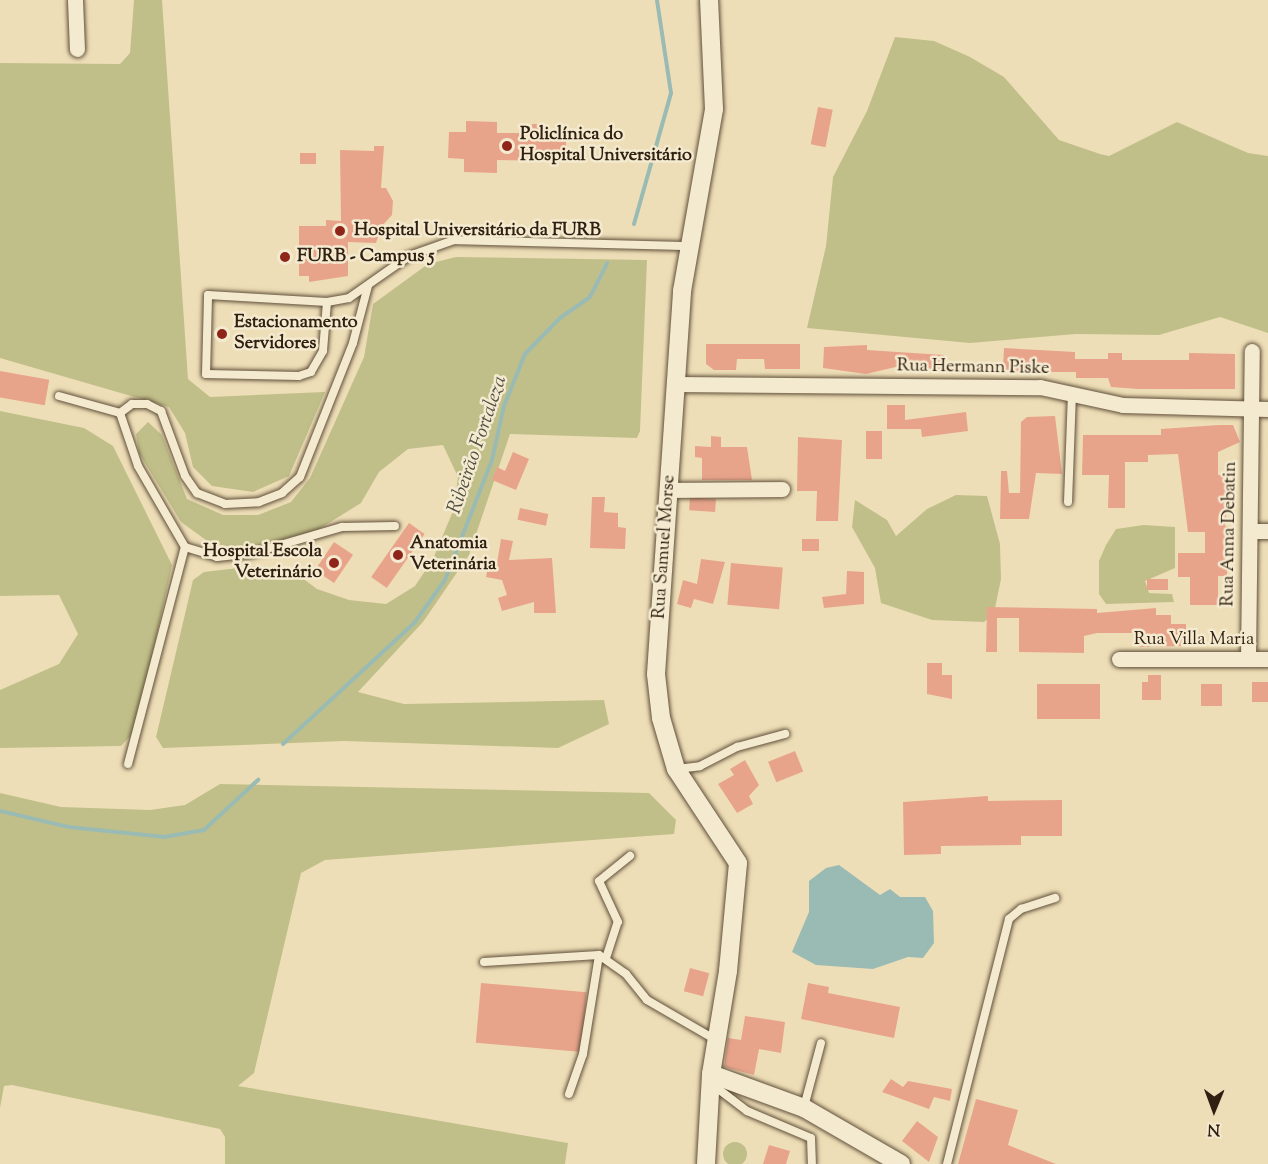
<!DOCTYPE html>
<meta charset="utf-8">
<style>
body{margin:0}
#map{position:relative;width:1268px;height:1164px;overflow:hidden;background:#eedeb7;font-family:"Sorts Mill Goudy",serif}
div>[style]{position:absolute}
[style*='--x']{left:calc(var(--x)*1px);top:calc(var(--y)*1px);width:calc(var(--w)*1px);rotate:calc(var(--a)*1deg)}
.green>*{inset:0;background:#c1bf89}
.round{border-radius:50%}
.water>*{inset:0;background:#9abbb3}
.stream>*{height:4px;margin:-2px;padding:0 2px;transform-origin:2px;border-radius:2px;background:#9abbb3}
.building>*{inset:0;background:#e8a48b;transform-origin:0 0}
.roads{filter:drop-shadow(0 0 2px #60503a) drop-shadow(0 0 2px #60503a)}
.service>*{height:8px;margin:-4px;padding:0 4px;transform-origin:4px;border-radius:4px;background:#f4ead0}
.minor>*{height:15px;margin:-7.5px;padding:0 7.5px;transform-origin:7.5px;border-radius:7.5px;background:#f4ead0}
.tertiary>*{height:18px;margin:-9px;padding:0 9px;transform-origin:9px;border-radius:9px;background:#f4ead0}
.dots>*{width:16px;height:16px;translate:-50% -50%;box-sizing:border-box;border:3px solid #f4ead0;border-radius:50%}
span{translate:-50% -50%;white-space:nowrap;text-align:center;line-height:1.15;-webkit-text-stroke:5px #f4ead0;paint-order:stroke}
.poi-label{font-size:18px;color:#312011;font-weight:700}
.left{translate:0 -50%;text-align:left}
.right{translate:-100% -50%;text-align:right}
.street-label{font-size:18px;color:#312011}
.water-label{font-size:20px;color:#504e42;font-style:italic}
.north{position:absolute;left:1184px;top:1080px;width:60px;height:60px;-webkit-text-stroke:4px #f4ead0;paint-order:stroke;rotate:181deg;font-size:16px;font-weight:700;line-height:24px;text-align:center;color:#312011}
.north::after{content:'';display:block;margin:auto;width:21px;height:27px;background:#312011;clip-path:polygon(50% 0,100% 100%,50% 72%,0 100%)}
</style>
<div id="map">
<div class="green">
<div style="clip-path:polygon(134px 0,162px 0,188px 379px,210px 397px,325px 392px,289px 476px,253px 492px,212px 486px,193px 467px,185px 433px,169px 407px,0 358px,0 63px,120px 64px,130px 53px)"></div>
<div style="clip-path:polygon(895px 37px,934px 41px,970px 57px,1004px 77px,1059px 140px,1100px 154px,1109px 156px,1177px 122px,1248px 153px,1268px 156px,1268px 333px,1220px 317px,1159px 335px,1076px 334px,970px 343px,807px 328px,826px 246px,833px 177px,867px 111px)"></div>
<div style="clip-path:polygon(456px 257px,647px 260px,640px 431px,637px 438px,510px 434px,469px 555px,423px 622px,358px 692px,404px 704px,604px 700px,609px 724px,558px 748px,344px 741px,163px 748px,156px 737px,193px 580px,204px 572px,255px 566px,289px 568px,317px 589px,349px 600px,386px 604px,415px 586px,433px 559px,453px 511px,458px 477px,443px 445px,408px 449px,379px 472px,361px 503px,316px 531px,244px 549px,210px 543px,181px 522px,139px 453px,136px 434px,148px 422px,162px 435px,187px 499px,223px 515px,258px 515px,291px 502px,310px 478px,364px 357px,373px 304px,428px 264px)"></div>
<div style="clip-path:polygon(0 411px,84px 428px,113px 446px,172px 565px,136px 730px,121px 746px,0 748px,0 690px,59px 664px,78px 634px,59px 595px,0 596px)"></div>
<div style="clip-path:polygon(956px 495px,987px 496px,1000px 544px,1001px 579px,994px 613px,984px 622px,932px 620px,881px 603px,875px 568px,852px 527px,855px 500px,887px 520px,896px 536px,927px 509px)"></div>
<div style="clip-path:polygon(1144px 525px,1175px 527px,1175px 568px,1145px 581px,1149px 593px,1172px 594px,1174px 602px,1106px 604px,1099px 594px,1099px 561px,1106px 545px,1116px 529px)"></div>
<div style="clip-path:polygon(220px 784px,649px 793px,676px 820px,674px 834px,325px 860px,301px 873px,254px 1073px,238px 1086px,568px 1143px,565px 1164px,225px 1164px,225px 1137px,220px 1129px,12px 1085px,4px 1086px,0 1108px,0 793px,61px 807px,150px 810px,185px 805px)"></div>
<div class="round" style="left:723px;top:1142px;width:24px;height:24px"></div>
</div>
<div class="water">
<div style="clip-path:polygon(839px 865px,880px 895px,890px 889px,900px 897px,925px 897px,933px 911px,934px 943px,923px 958px,908px 957px,873px 969px,816px 965px,792px 952px,809px 912px,809px 881px,826px 868px)"></div>
</div>
<div class="stream">
<div style="--x:634;--y:224;--w:136;--a:-74.2"></div>
<div style="--x:671;--y:93;--w:94;--a:-98.6"></div>
<div style="--x:283;--y:744;--w:180;--a:-42.7"></div>
<div style="--x:415;--y:622;--w:52;--a:-54.5"></div>
<div style="--x:445;--y:580;--w:129;--a:-68.6"></div>
<div style="--x:492;--y:460;--w:55;--a:-77.5"></div>
<div style="--x:504;--y:406;--w:56;--a:-68"></div>
<div style="--x:525;--y:354;--w:50;--a:-45.8"></div>
<div style="--x:560;--y:318;--w:37;--a:-35"></div>
<div style="--x:590;--y:297;--w:38;--a:-63"></div>
<div style="--x:0;--y:811;--w:71;--a:13.1"></div>
<div style="--x:69;--y:827;--w:96;--a:6"></div>
<div style="--x:164;--y:837;--w:41;--a:-9.9"></div>
<div style="--x:204;--y:830;--w:74;--a:-42.8"></div>
</div>
<div class="building">
<div style="left:818px;top:107px;width:15px;height:38px;rotate:11deg"></div>
<div style="clip-path:polygon(466px 121px,497px 122px,497px 133px,532px 133px,532px 124px,545px 124px,545px 133px,566px 134px,566px 161px,497px 160px,497px 173px,464px 172px,464px 159px,448px 158px,449px 132px,466px 132px)"></div>
<div style="clip-path:polygon(374px 146px,384px 146px,381px 188px,386px 188px,393px 201px,392px 215px,381px 227px,376px 243px,348px 242px,348px 276px,309px 282px,309px 276px,299px 276px,299px 226px,326px 226px,326px 220px,341px 221px,340px 150px,374px 151px)"></div>
<div style="left:300px;top:153px;width:16px;height:11px"></div>
<div style="clip-path:polygon(706px 344px,800px 344px,800px 369px,765px 369px,764px 359px,737px 359px,736px 370px,714px 370px,706px 364px)"></div>
<div style="clip-path:polygon(867px 345px,867px 350px,944px 355px,943px 370px,900px 366px,866px 374px,823px 368px,824px 347px)"></div>
<div style="clip-path:polygon(1004px 348px,1075px 352px,1075px 359px,1108px 359px,1108px 353px,1122px 353px,1122px 360px,1189px 360px,1189px 353px,1235px 354px,1235px 389px,1138px 389px,1111px 387px,1108px 378px,1076px 378px,1076px 372px,1017px 372px,1003px 369px)"></div>
<div style="left:0;top:371px;width:50px;height:26px;rotate:10deg"></div>
<div style="clip-path:polygon(887px 405px,905px 405px,905px 420px,966px 412px,968px 431px,922px 437px,921px 429px,887px 429px)"></div>
<div style="clip-path:polygon(1055px 416px,1062px 474px,1036px 473px,1029px 519px,1000px 519px,1001px 471px,1007px 471px,1009px 493px,1020px 493px,1021px 422px,1027px 417px)"></div>
<div style="clip-path:polygon(1219px 425px,1233px 425px,1240px 442px,1218px 452px,1218px 475px,1229px 475px,1225px 526px,1235px 529px,1235px 550px,1227px 550px,1227px 576px,1218px 576px,1218px 605px,1190px 605px,1190px 577px,1178px 577px,1178px 553px,1205px 553px,1205px 532px,1188px 532px,1178px 454px,1148px 455px,1148px 462px,1125px 462px,1125px 508px,1108px 508px,1109px 475px,1082px 475px,1083px 435px,1161px 435px,1161px 429px)"></div>
<div style="left:866px;top:431px;width:16px;height:28px"></div>
<div style="clip-path:polygon(711px 436px,721px 437px,721px 447px,747px 447px,752px 480px,702px 480px,702px 458px,695px 457px,695px 446px,711px 447px)"></div>
<div style="clip-path:polygon(798px 437px,842px 440px,838px 521px,816px 521px,817px 491px,797px 491px)"></div>
<div style="clip-path:polygon(513px 452px,529px 459px,516px 490px,492px 480px,497px 467px,505px 471px)"></div>
<div style="clip-path:polygon(592px 497px,605px 497px,604px 512px,618px 513px,618px 527px,626px 528px,625px 549px,590px 548px)"></div>
<div style="left:716px;top:499px;width:13px;height:26px;rotate:94deg"></div>
<div style="left:520px;top:508px;width:29px;height:12px;rotate:12deg"></div>
<div style="left:409px;top:523px;width:19px;height:66px;rotate:35deg"></div>
<div style="clip-path:polygon(501px 539px,513px 541px,509px 560px,552px 558px,556px 613px,534px 613px,534px 602px,502px 611px,498px 598px,507px 595px,502px 580px,486px 577px,488px 567px,496px 569px)"></div>
<div style="left:802px;top:539px;width:17px;height:12px"></div>
<div style="left:334px;top:542px;width:23px;height:34px;rotate:34deg"></div>
<div style="clip-path:polygon(701px 559px,725px 562px,713px 604px,694px 599px,691px 608px,677px 604px,683px 580px,697px 584px)"></div>
<div style="left:731px;top:563px;width:52px;height:42px;rotate:5deg"></div>
<div style="clip-path:polygon(847px 571px,864px 572px,864px 604px,824px 608px,822px 597px,846px 594px)"></div>
<div style="left:1168px;top:579px;width:11px;height:21px;rotate:90deg"></div>
<div style="clip-path:polygon(987px 607px,1097px 609px,1097px 613px,1156px 608px,1156px 615px,1171px 615px,1171px 624px,1186px 624px,1186px 646px,1138px 647px,1138px 633px,1097px 633px,1084px 636px,1084px 653px,1019px 652px,1019px 618px,997px 618px,997px 652px,986px 652px)"></div>
<div style="clip-path:polygon(927px 663px,942px 663px,942px 675px,952px 675px,952px 699px,927px 694px)"></div>
<div style="clip-path:polygon(1148px 675px,1161px 675px,1161px 700px,1142px 700px,1142px 682px,1148px 682px)"></div>
<div style="left:1252px;top:682px;width:16px;height:20px"></div>
<div style="left:1037px;top:684px;width:63px;height:35px"></div>
<div style="left:1201px;top:684px;width:21px;height:22px"></div>
<div style="left:795px;top:751px;width:22px;height:29px;rotate:68deg"></div>
<div style="clip-path:polygon(745px 760px,759px 785px,749px 796px,753px 804px,737px 813px,718px 784px,734px 775px,730px 769px)"></div>
<div style="clip-path:polygon(988px 796px,988px 801px,1062px 800px,1062px 836px,1021px 836px,1021px 845px,941px 846px,941px 854px,904px 855px,903px 802px)"></div>
<div style="left:690px;top:968px;width:20px;height:24px;rotate:15deg"></div>
<div style="left:481px;top:983px;width:106px;height:60px;rotate:5deg"></div>
<div style="clip-path:polygon(808px 983px,829px 987px,828px 993px,900px 1007px,894px 1038px,801px 1019px)"></div>
<div style="clip-path:polygon(745px 1016px,785px 1022px,781px 1053px,759px 1049px,754px 1075px,724px 1067px,728px 1038px,741px 1040px)"></div>
<div style="clip-path:polygon(891px 1079px,903px 1087px,908px 1081px,952px 1089px,950px 1101px,934px 1097px,929px 1109px,882px 1092px)"></div>
<div style="clip-path:polygon(976px 1099px,1018px 1110px,1008px 1145px,1056px 1164px,958px 1164px)"></div>
<div style="clip-path:polygon(917px 1121px,938px 1137px,929px 1162px,902px 1141px)"></div>
<div style="clip-path:polygon(769px 1145px,790px 1151px,786px 1164px,763px 1164px)"></div>
</div>
<div class="roads">
<div class="service">
<div style="--x:327;--y:302;--w:49;--a:94.7"></div>
<div style="--x:323;--y:351;--w:24;--a:120"></div>
<div style="--x:311;--y:372;--w:13;--a:162"></div>
<div style="--x:299;--y:376;--w:93;--a:-178.8"></div>
<div style="--x:206;--y:374;--w:79;--a:-88.5"></div>
<div style="--x:208;--y:295;--w:119;--a:3.4"></div>
<div style="--x:327;--y:302;--w:22;--a:-10"></div>
<div style="--x:349;--y:298;--w:73;--a:-35"></div>
<div style="--x:409;--y:256;--w:48;--a:-19.6"></div>
<div style="--x:454;--y:240;--w:235;--a:1.5"></div>
<div style="--x:59;--y:396;--w:63;--a:15.6"></div>
<div style="--x:120;--y:413;--w:15;--a:-37"></div>
<div style="--x:132;--y:404;--w:15;--a:0"></div>
<div style="--x:147;--y:404;--w:16;--a:27"></div>
<div style="--x:161;--y:411;--w:69;--a:69.7"></div>
<div style="--x:185;--y:476;--w:21;--a:55"></div>
<div style="--x:197;--y:493;--w:30;--a:21"></div>
<div style="--x:225;--y:504;--w:34;--a:-3"></div>
<div style="--x:259;--y:502;--w:25;--a:-21"></div>
<div style="--x:282;--y:493;--w:24;--a:-42"></div>
<div style="--x:300;--y:477;--w:144;--a:-68.4"></div>
<div style="--x:353;--y:343;--w:59;--a:-75.3"></div>
<div style="--x:120;--y:413;--w:56;--a:71.2"></div>
<div style="--x:138;--y:466;--w:94;--a:59.9"></div>
<div style="--x:185;--y:547;--w:34;--a:17"></div>
<div style="--x:217;--y:557;--w:36;--a:-6"></div>
<div style="--x:253;--y:553;--w:93;--a:-16.3"></div>
<div style="--x:342;--y:527;--w:53;--a:-1.1"></div>
<div style="--x:1068;--y:502;--w:110;--a:-87.9"></div>
<div style="--x:128;--y:764;--w:224;--a:-75.3"></div>
<div style="--x:677;--y:769;--w:23;--a:-7"></div>
<div style="--x:700;--y:766;--w:42;--a:-27.2"></div>
<div style="--x:737;--y:747;--w:50;--a:-15.2"></div>
<div style="--x:606;--y:958;--w:38;--a:-72"></div>
<div style="--x:618;--y:922;--w:45;--a:-114.9"></div>
<div style="--x:599;--y:881;--w:40;--a:-39"></div>
<div style="--x:484;--y:962;--w:115;--a:-3.5"></div>
<div style="--x:599;--y:955;--w:33;--a:35"></div>
<div style="--x:626;--y:974;--w:33;--a:51"></div>
<div style="--x:647;--y:1000;--w:80;--a:30.1"></div>
<div style="--x:713;--y:1085;--w:43;--a:37.4"></div>
<div style="--x:747;--y:1111;--w:69;--a:22.9"></div>
<div style="--x:811;--y:1138;--w:26;--a:88"></div>
<div style="--x:569;--y:1094;--w:42;--a:-70.7"></div>
<div style="--x:583;--y:1054;--w:100;--a:-80.8"></div>
<div style="--x:804;--y:1107;--w:66;--a:-75.1"></div>
<div style="--x:947;--y:1164;--w:253;--a:-75.8"></div>
<div style="--x:1009;--y:919;--w:16;--a:-40"></div>
<div style="--x:1021;--y:909;--w:36;--a:-18"></div>
</div>
<div class="minor">
<div style="--x:75;--y:0;--w:49;--a:87.7"></div>
<div style="--x:675;--y:384;--w:365;--a:0.5"></div>
<div style="--x:1040;--y:387;--w:85;--a:12.2"></div>
<div style="--x:1123;--y:405;--w:145;--a:1.6"></div>
<div style="--x:669;--y:490;--w:113;--a:-0.5"></div>
<div style="--x:1250;--y:531;--w:18;--a:0"></div>
<div style="--x:1119;--y:659;--w:149;--a:0"></div>
<div style="--x:1248;--y:659;--w:308;--a:-89.3"></div>
</div>
<div class="tertiary">
<div style="--x:711;--y:1074;--w:99;--a:20.1"></div>
<div style="--x:804;--y:1108;--w:112;--a:30"></div>
<div style="--x:706;--y:1164;--w:90;--a:-86.8"></div>
<div style="--x:711;--y:1074;--w:104;--a:-80.6"></div>
<div style="--x:728;--y:971;--w:108;--a:-84.7"></div>
<div style="--x:738;--y:863;--w:113;--a:-123.4"></div>
<div style="--x:676;--y:769;--w:53;--a:-106.4"></div>
<div style="--x:661;--y:718;--w:44;--a:-96.5"></div>
<div style="--x:656;--y:674;--w:384;--a:-86.1"></div>
<div style="--x:682;--y:291;--w:185;--a:-80"></div>
<div style="--x:714;--y:109;--w:109;--a:-92.6"></div>
</div>
</div>
<div class="dots">
<div style="left:507px;top:146px;background:#8f2418"></div>
<div style="left:340px;top:231px;background:#8f2418"></div>
<div style="left:285px;top:257px;background:#8f2418"></div>
<div style="left:222px;top:334px;background:#8f2418"></div>
<div style="left:398px;top:555px;background:#8f2418"></div>
<div style="left:334px;top:563px;background:#8f2418"></div>
</div>
<div class="poi-label">
<span class="left" style="left:520px;top:146px">Policlínica do<br>Hospital Universitário</span>
<span class="left" style="left:354px;top:231px">Hospital Universitário da FURB</span>
<span class="left" style="left:297px;top:257px">FURB - Campus 5</span>
<span class="left" style="left:234px;top:334px">Estacionamento<br>Servidores</span>
<span class="left" style="left:410px;top:555px">Anatomia<br>Veterinária</span>
<span class="right" style="left:322px;top:563px">Hospital Escola<br>Veterinário</span>
</div>
<div class="street-label">
<span style="left:973px;top:368px;rotate:1deg">Rua Hermann Piske</span>
<span style="left:1230px;top:534px;rotate:-89deg">Rua Anna Debatin</span>
<span style="left:665px;top:547px;rotate:-86deg">Rua Samuel Morse</span>
<span style="left:1194px;top:640px">Rua Villa Maria</span>
</div>
<div class="water-label">
<span style="left:478px;top:445px;rotate:-71deg">Ribeirão Fortaleza</span>
</div>
<div class="north">N</div>
</div>
